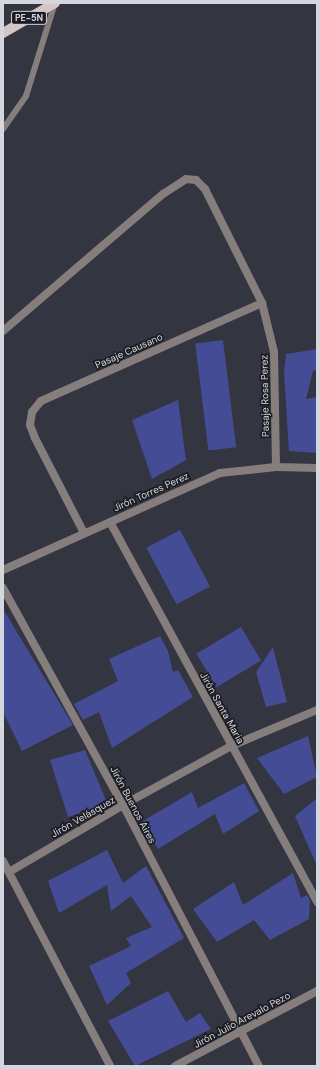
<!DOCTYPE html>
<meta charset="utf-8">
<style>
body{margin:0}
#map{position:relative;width:320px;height:1069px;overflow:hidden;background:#333540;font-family:"DM Sans",sans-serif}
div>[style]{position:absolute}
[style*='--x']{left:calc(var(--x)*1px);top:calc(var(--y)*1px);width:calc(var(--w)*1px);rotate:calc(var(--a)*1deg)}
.building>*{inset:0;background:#444c96;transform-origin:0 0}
.service>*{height:6px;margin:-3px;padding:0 3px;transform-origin:3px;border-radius:3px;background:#857e7d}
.minor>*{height:8px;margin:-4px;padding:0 4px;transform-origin:4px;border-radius:4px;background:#857e7d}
.primary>*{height:10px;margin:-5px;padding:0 5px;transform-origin:5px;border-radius:5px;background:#d4c6c3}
span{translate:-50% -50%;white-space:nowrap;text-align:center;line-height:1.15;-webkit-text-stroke:3.5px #1c1d22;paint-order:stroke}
.shield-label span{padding:1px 3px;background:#1c1d22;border:1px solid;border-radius:3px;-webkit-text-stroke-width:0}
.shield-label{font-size:9px;color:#d5d7de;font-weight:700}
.street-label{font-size:10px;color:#d5d7de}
.frame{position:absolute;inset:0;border:4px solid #d5d7de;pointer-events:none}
</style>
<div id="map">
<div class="building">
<div style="left:223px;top:340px;width:108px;height:28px;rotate:83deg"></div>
<div style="clip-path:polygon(317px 349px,317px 370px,313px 371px,306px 399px,317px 397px,317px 453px,289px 451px,284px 372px,286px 354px)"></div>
<div style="clip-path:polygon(178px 400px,186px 460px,152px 479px,132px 420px)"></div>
<div style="left:180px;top:530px;width:64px;height:38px;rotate:62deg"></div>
<div style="clip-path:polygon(3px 609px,73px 725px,22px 751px,3px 712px)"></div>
<div style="left:241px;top:627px;width:39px;height:52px;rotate:59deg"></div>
<div style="clip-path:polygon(160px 636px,168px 651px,173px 672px,178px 670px,193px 697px,112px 748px,99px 712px,83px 720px,74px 704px,118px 681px,109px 659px)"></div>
<div style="clip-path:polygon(273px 647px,287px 702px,266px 707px,256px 672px)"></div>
<div style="clip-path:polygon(308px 736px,317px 777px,284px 794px,257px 758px)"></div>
<div style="clip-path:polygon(85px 750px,108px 805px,68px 817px,50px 760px)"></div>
<div style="clip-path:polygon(244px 783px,259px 811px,223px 834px,215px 814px,158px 849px,143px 821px,192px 792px,198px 808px)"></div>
<div style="clip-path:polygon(317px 798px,317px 866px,295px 816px)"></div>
<div style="clip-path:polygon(107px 850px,123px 883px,146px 866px,184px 938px,126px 973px,131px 983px,107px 1005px,89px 966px,131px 946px,126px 938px,152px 927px,131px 896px,111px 911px,107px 885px,59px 913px,48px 881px)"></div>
<div style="clip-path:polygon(293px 873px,301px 898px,307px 895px,310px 900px,309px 919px,270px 940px,254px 920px,217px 942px,193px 909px,234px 882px,243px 905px)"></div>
<div style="clip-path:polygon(168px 991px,186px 1022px,200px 1013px,211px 1029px,135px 1066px,108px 1021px)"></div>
</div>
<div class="service">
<div style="--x:3;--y:129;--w:40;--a:-55.1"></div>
<div style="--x:26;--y:96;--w:97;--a:-72.7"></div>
</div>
<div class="minor">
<div style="--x:3;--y:331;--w:211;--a:-40.6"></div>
<div style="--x:163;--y:194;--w:27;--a:-33"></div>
<div style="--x:186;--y:179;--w:10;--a:6"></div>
<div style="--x:196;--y:180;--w:13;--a:45"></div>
<div style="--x:205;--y:189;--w:127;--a:63.4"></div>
<div style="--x:262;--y:303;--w:50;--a:76.2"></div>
<div style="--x:274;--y:352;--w:115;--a:89"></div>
<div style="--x:110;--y:522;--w:433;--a:61.4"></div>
<div style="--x:84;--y:533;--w:107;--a:-117.3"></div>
<div style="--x:35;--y:438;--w:14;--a:-111"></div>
<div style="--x:30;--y:425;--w:13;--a:-81"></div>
<div style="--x:32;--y:412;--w:14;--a:-51"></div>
<div style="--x:41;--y:401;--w:242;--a:-23.9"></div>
<div style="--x:3;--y:570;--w:238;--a:-24.1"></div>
<div style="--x:220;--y:473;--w:56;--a:-6.1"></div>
<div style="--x:276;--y:467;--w:41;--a:1.4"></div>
<div style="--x:3;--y:588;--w:248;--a:61.1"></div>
<div style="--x:123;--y:805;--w:294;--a:62.5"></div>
<div style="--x:3;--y:861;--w:231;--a:62.4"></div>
<div style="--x:9;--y:872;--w:132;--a:-30.4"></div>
<div style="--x:123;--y:805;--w:123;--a:-28.6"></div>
<div style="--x:231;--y:746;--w:93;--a:-22.7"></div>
<div style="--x:175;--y:1066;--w:161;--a:-27.8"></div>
</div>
<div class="primary">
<div style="--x:3;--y:33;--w:60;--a:-30"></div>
</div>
<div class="shield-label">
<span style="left:29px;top:18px">PE-5N</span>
</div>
<div class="street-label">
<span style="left:129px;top:351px;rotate:-24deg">Pasaje Causano</span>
<span style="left:265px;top:396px;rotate:-91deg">Pasaje Rosa Perez</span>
<span style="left:151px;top:492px;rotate:-24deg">Jirón Torres Perez</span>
<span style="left:222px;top:708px;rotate:61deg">Jirón Santa Maria</span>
<span style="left:133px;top:805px;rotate:62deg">Jirón Buenos Aires</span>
<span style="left:83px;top:817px;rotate:-30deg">Jirón Velásquez</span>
<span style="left:242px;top:1020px;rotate:-28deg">Jirón Julio Arevalo Pezo</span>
</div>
<div class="frame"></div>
</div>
